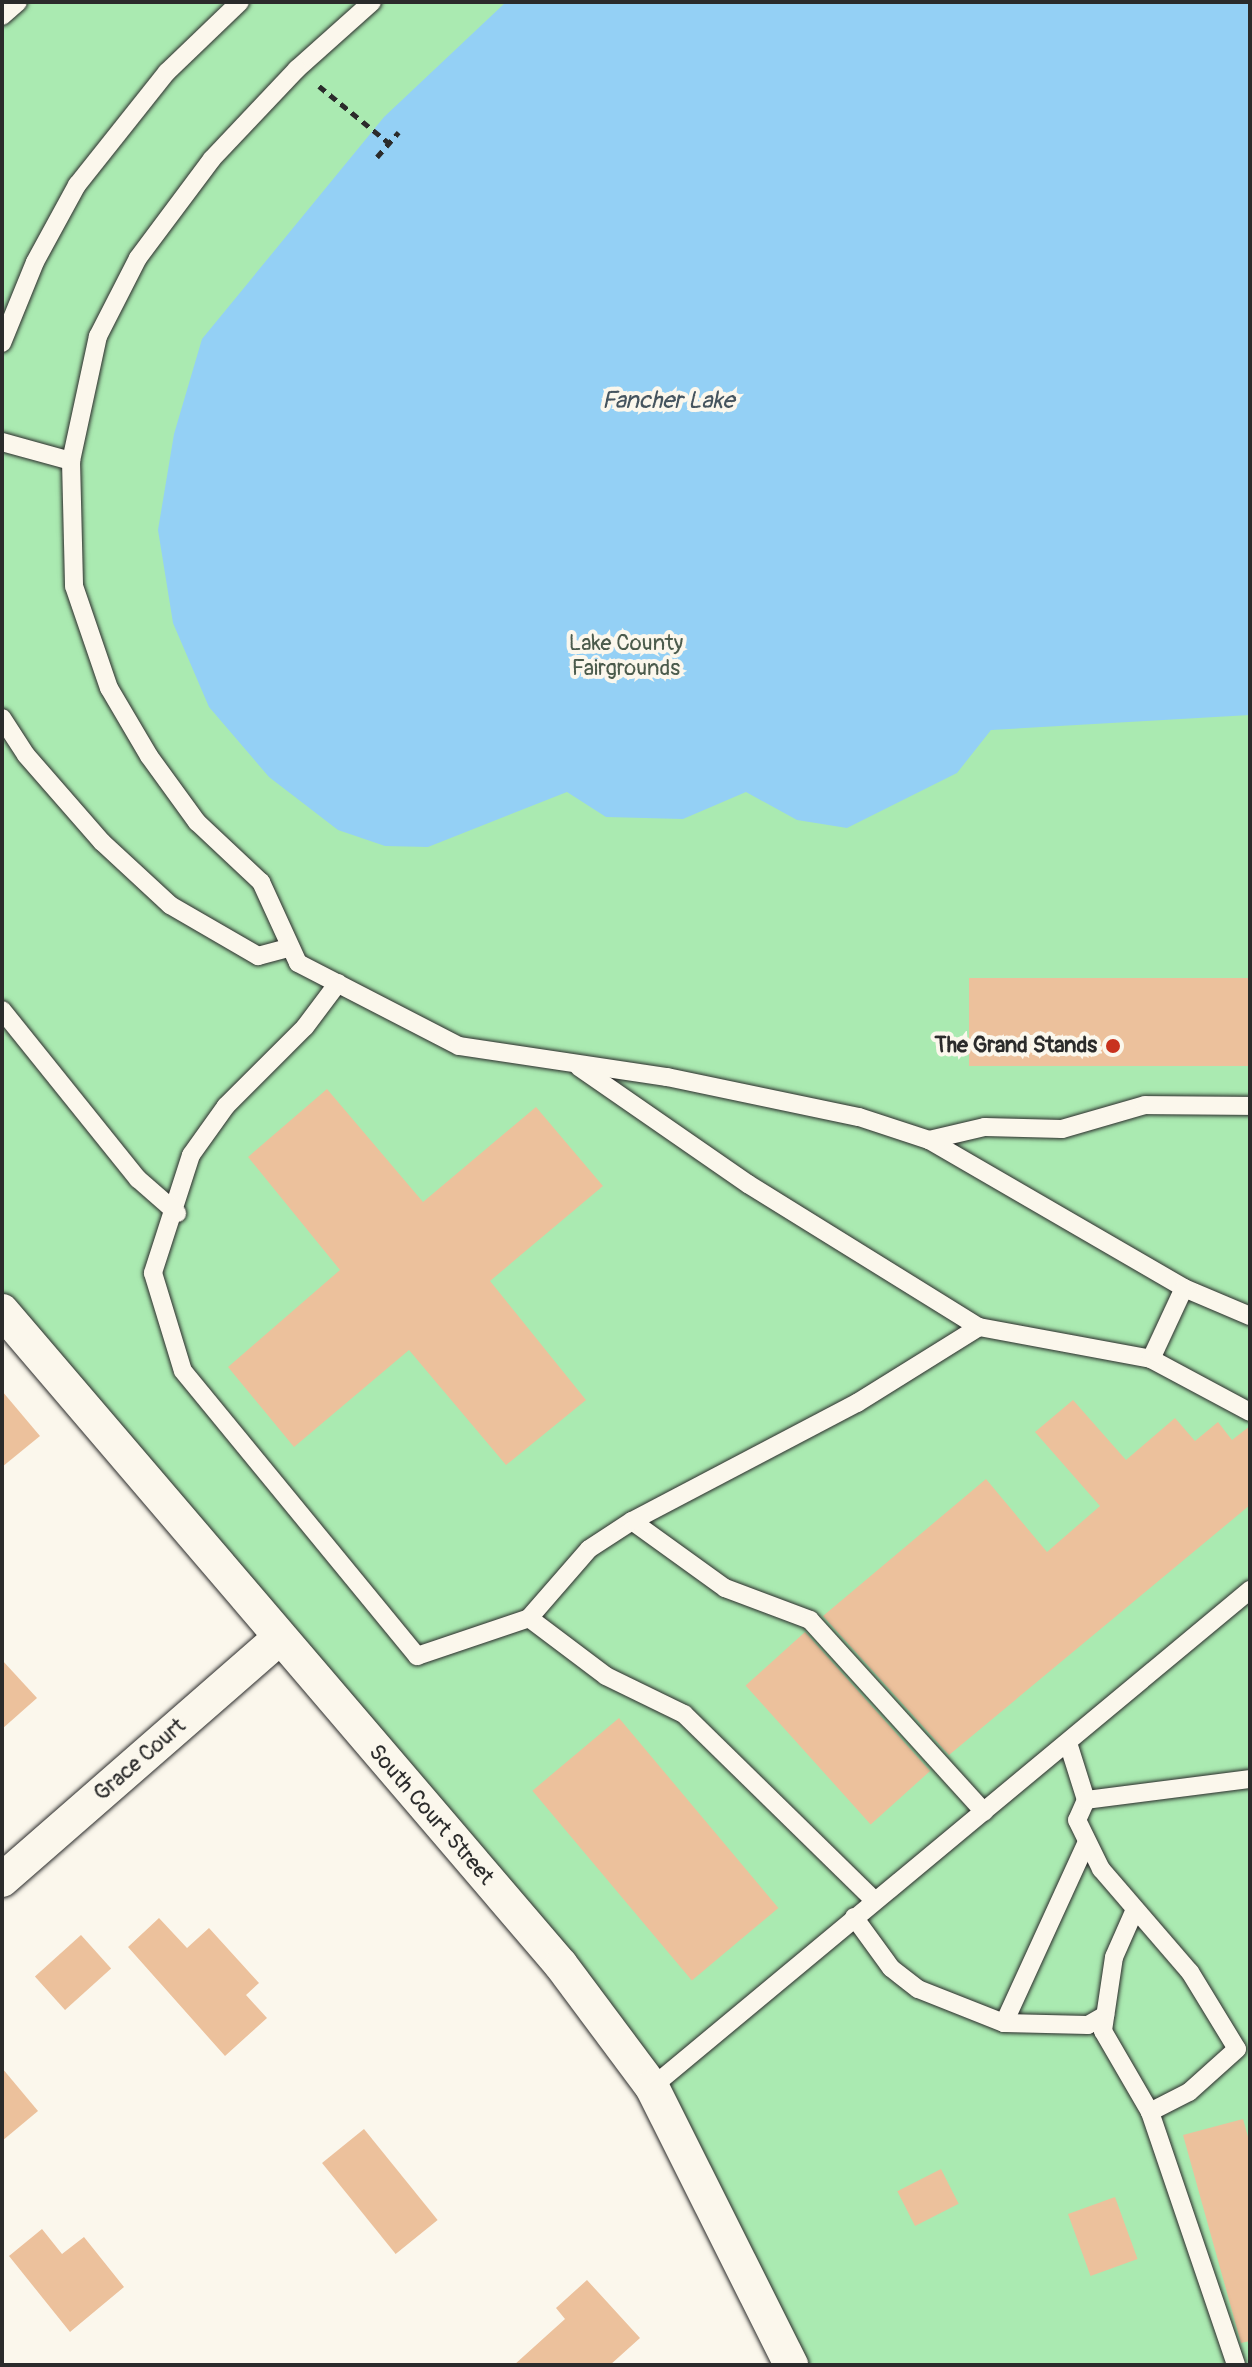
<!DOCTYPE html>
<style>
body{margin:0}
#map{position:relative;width:1252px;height:2367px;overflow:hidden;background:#fbf7ec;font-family:Pangolin,sans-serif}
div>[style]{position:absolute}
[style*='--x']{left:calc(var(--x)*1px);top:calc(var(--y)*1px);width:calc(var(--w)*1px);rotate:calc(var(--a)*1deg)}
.green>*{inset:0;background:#aaeab1}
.water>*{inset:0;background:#94d0f5}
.building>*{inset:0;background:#ecc19c;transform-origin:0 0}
.path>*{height:5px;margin-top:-2.5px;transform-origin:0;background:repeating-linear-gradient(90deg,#2b2b2b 0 8px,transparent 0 14px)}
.roads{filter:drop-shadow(0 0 2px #2b2b2b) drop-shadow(0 0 2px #2b2b2b)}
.lane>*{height:18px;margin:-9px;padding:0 9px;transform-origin:9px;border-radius:9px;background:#fbf7ec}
.street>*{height:34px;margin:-17px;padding:0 17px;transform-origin:17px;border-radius:17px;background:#fbf7ec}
.dots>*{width:22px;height:22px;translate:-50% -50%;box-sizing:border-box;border:4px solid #fbf7ec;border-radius:50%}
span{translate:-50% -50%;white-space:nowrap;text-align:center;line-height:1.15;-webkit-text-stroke:8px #fbf7ec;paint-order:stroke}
.park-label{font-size:22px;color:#4b5b4c}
.poi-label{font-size:22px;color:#2b2b2b;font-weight:700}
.right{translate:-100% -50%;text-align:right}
.street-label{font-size:22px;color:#2b2b2b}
.water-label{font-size:24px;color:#45545e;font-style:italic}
.frame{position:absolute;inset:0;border:4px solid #2b2b2b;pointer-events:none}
</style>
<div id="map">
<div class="green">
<div style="clip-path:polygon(2px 2px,1250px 2px,1250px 2365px,791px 2365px,654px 2102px,2px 1309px)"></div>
</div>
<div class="water">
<div style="clip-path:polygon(506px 2px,1250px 2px,1250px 715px,991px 730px,957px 773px,847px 828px,797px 820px,746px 792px,683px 819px,606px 817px,567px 792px,428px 847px,385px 846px,338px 830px,269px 777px,209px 707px,173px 623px,158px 530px,174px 434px,202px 339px,384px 117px)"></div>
</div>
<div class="building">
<div style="left:1250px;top:978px;width:88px;height:281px;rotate:90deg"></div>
<div style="clip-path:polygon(327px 1089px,423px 1202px,536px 1107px,603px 1186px,490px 1281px,586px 1400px,506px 1465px,409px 1350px,294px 1447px,228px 1367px,340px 1270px,248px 1157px)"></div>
<div style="clip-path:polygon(2px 1391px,40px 1436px,2px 1467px)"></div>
<div style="clip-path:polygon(1073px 1400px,1126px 1460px,1175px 1418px,1195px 1441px,1218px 1422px,1232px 1440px,1250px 1426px,1250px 1505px,949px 1755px,823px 1616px,986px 1479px,1047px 1552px,1100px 1506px,1035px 1432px)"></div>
<div style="left:805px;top:1632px;width:187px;height:80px;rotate:48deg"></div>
<div style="clip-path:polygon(2px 1660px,37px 1698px,2px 1729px)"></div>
<div style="left:619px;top:1718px;width:248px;height:113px;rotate:50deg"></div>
<div style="clip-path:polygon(159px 1918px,187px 1948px,209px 1928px,259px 1983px,246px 1995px,267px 2018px,225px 2056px,128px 1947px)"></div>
<div style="left:81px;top:1935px;width:45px;height:62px;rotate:48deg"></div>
<div style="clip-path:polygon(2px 2068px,38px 2111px,2px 2141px)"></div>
<div style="clip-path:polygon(1243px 2119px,1250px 2144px,1250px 2341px,1241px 2343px,1183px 2135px)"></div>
<div style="left:364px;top:2129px;width:117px;height:54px;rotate:51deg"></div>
<div style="left:941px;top:2169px;width:39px;height:49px;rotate:63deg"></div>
<div style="left:1115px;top:2197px;width:66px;height:50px;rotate:70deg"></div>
<div style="clip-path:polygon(42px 2229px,62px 2254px,84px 2237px,124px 2287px,70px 2332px,9px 2256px)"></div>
<div style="clip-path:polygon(587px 2280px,640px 2338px,610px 2365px,514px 2365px,565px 2319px,556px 2308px)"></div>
</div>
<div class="path">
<div style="--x:319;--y:86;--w:90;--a:39.2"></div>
<div style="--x:377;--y:157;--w:33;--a:-49"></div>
</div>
<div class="roads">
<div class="lane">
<div style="--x:372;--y:2;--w:101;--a:138.2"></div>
<div style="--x:297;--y:69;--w:124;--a:133.4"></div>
<div style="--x:212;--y:159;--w:124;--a:126.8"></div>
<div style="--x:138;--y:258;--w:88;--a:117.1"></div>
<div style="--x:98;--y:336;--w:128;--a:102.2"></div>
<div style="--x:71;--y:461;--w:125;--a:88.6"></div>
<div style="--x:74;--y:586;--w:108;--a:71.1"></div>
<div style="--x:109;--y:688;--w:79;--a:59.5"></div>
<div style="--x:149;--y:756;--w:82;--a:54"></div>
<div style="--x:197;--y:822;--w:88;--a:43.2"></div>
<div style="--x:261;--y:882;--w:89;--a:65.4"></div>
<div style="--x:298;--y:963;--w:181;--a:27.3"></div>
<div style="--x:459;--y:1046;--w:210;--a:8.5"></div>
<div style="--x:667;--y:1077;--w:196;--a:11.8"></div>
<div style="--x:859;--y:1117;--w:74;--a:18.2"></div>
<div style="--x:929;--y:1140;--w:295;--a:30.1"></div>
<div style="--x:1184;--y:1288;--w:72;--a:23"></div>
<div style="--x:2;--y:16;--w:21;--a:-41"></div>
<div style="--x:2;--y:343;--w:87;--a:-67.8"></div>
<div style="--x:35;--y:262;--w:88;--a:-61.4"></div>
<div style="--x:77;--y:185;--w:144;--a:-51.5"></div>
<div style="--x:167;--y:72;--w:101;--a:-43.8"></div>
<div style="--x:2;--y:442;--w:72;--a:15.4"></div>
<div style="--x:2;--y:718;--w:44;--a:57"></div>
<div style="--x:26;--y:755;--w:116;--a:48.9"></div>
<div style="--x:102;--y:842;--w:93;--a:42.8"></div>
<div style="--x:170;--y:905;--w:102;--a:30.1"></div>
<div style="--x:258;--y:956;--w:30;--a:-15"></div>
<div style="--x:338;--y:983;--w:55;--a:126.9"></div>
<div style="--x:305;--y:1027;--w:112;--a:135"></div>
<div style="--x:226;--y:1106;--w:60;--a:125.5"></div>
<div style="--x:191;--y:1155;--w:124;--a:107.9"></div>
<div style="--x:153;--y:1273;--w:102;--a:73"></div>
<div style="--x:183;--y:1371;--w:369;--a:50.6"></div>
<div style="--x:417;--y:1656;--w:118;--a:-18.7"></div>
<div style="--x:529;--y:1618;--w:96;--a:37"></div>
<div style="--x:606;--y:1676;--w:87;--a:26"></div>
<div style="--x:684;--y:1714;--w:264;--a:44.4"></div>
<div style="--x:2;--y:1010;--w:217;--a:51.2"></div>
<div style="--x:138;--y:1179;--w:52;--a:41.1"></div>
<div style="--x:579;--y:1067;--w:206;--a:34.7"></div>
<div style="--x:748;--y:1184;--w:272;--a:31.8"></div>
<div style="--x:929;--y:1140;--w:57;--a:-13.1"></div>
<div style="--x:985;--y:1127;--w:77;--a:1.5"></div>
<div style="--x:1062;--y:1129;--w:86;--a:-16.1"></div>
<div style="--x:1145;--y:1105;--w:105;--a:0.5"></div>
<div style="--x:1151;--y:1359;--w:112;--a:28.2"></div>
<div style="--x:632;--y:1521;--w:115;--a:35.8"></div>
<div style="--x:725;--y:1588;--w:91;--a:20.6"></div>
<div style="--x:810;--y:1620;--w:259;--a:47.8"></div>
<div style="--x:529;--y:1618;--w:91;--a:-49"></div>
<div style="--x:589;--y:1549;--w:51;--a:-33.1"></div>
<div style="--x:632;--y:1521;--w:254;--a:-27.7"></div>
<div style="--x:857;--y:1403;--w:144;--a:-31.9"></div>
<div style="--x:979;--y:1327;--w:175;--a:10.5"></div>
<div style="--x:1151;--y:1359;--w:78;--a:-65.1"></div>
<div style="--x:1069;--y:1746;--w:57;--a:72.5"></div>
<div style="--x:1086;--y:1800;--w:22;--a:114"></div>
<div style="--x:1077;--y:1820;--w:55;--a:63.9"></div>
<div style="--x:1101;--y:1869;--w:136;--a:49.2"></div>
<div style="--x:1190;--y:1972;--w:90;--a:58.6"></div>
<div style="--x:1237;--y:2049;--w:64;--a:138.1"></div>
<div style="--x:1189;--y:2092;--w:44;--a:152.9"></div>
<div style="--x:1150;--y:2112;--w:267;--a:71.2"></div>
<div style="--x:1086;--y:1800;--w:165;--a:-7.3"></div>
<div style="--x:1133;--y:1914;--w:47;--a:113.8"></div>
<div style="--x:1114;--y:1957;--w:75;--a:98.5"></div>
<div style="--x:1103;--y:2031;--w:94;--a:59.9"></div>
<div style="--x:854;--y:1917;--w:63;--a:54"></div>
<div style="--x:891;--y:1968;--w:34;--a:38"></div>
<div style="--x:918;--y:1989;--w:92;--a:21.6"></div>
<div style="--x:1004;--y:2023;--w:84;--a:1.4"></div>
<div style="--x:1088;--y:2025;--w:20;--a:-30"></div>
<div style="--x:1004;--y:2023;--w:199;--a:-65.4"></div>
<div style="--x:652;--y:2087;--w:778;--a:-39.73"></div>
</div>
<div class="street">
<div style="--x:2;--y:1311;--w:860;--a:49.48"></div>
<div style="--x:561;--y:1965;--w:152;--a:53.3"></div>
<div style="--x:652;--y:2087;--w:311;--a:63.4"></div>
<div style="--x:2;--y:1880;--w:366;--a:-41.1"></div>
</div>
</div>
<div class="dots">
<div style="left:1113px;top:1046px;background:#c8321e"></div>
</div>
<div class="park-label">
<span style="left:626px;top:656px">Lake County<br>Fairgrounds</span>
</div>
<div class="poi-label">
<span class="right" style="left:1097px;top:1046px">The Grand Stands</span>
</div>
<div class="street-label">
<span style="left:140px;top:1760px;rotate:-41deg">Grace Court</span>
<span style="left:431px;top:1815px;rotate:49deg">South Court Street</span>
</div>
<div class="water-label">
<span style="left:668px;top:401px">Fancher Lake</span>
</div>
<div class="frame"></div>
</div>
